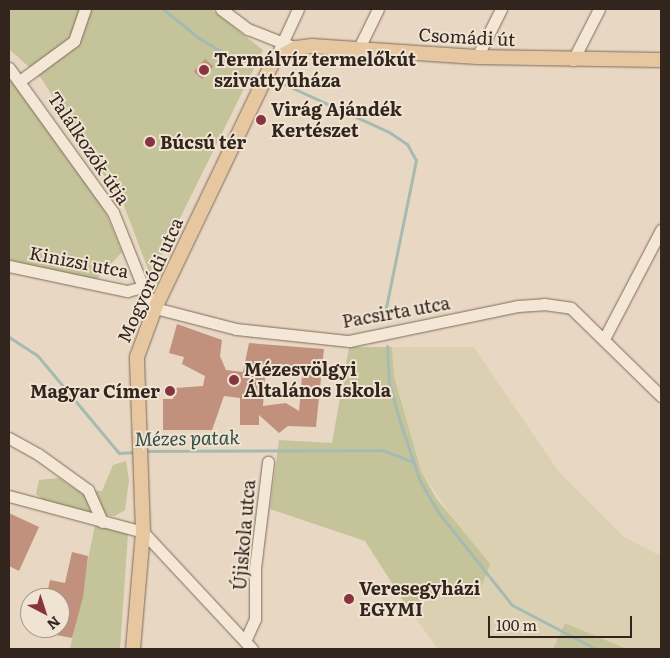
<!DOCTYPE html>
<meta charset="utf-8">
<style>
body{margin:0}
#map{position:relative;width:670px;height:658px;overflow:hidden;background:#e8d8c3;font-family:Literata,serif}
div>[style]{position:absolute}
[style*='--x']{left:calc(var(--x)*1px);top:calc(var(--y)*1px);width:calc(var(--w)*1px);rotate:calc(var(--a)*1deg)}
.farmland>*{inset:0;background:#dcd0b2}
.green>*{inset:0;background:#c4c399}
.stream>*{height:3px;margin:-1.5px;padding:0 1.5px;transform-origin:1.5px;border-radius:1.5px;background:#a5bbb2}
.building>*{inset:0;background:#c1917e;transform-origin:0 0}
.roads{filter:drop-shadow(0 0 1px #806a5c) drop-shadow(0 0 1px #806a5c)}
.minor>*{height:11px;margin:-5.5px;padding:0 5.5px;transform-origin:5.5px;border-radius:5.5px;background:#f4e7d5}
.major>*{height:14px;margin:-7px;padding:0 7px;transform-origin:7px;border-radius:7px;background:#e7c79f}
.dots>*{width:14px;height:14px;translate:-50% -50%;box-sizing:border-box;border:2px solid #f0e3d2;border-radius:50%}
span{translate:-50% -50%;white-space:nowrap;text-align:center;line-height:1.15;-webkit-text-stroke:4px #f0e3d2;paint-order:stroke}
.street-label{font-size:18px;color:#32251e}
.poi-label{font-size:18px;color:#32251e;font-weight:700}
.left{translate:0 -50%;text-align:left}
.right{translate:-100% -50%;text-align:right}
.water-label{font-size:19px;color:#305049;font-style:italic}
.frame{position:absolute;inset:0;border:10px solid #32251e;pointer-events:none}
.north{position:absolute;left:20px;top:588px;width:50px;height:50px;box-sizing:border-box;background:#f0e3d2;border:1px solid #a4978a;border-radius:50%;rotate:140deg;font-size:14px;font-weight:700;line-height:20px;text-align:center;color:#32251e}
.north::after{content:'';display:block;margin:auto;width:18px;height:22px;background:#873440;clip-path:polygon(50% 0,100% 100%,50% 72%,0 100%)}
.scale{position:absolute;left:488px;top:616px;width:144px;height:22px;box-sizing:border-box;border:2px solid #32251e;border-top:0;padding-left:6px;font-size:15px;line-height:18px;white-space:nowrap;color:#32251e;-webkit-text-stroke:4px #f0e3d2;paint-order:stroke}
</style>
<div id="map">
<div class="farmland">
<div style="clip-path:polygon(392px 347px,474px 347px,559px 472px,624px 537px,661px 556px,661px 649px,627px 649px,565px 623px,553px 649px,438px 649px,406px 605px,439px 597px,477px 598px,455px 522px,421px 471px,394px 376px)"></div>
</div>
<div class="green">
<div style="clip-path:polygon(9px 9px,211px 9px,263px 50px,151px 277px,124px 206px,41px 78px,9px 49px)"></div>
<div style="clip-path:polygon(9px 71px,21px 80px,107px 215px,122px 252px,96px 280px,9px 260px)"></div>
<div style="clip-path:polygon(349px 347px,392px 347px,394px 376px,421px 471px,436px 498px,490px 564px,477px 598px,439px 597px,406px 605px,365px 541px,270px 509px,279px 440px,332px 443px)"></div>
<div style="clip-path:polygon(126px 461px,129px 480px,125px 510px,115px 516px,84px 514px,51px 506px,36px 494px,39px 480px,59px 478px,78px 491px,102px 491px,113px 465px)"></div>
<div style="clip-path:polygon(95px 525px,128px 534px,120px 649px,70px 649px)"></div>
<div style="clip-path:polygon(565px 623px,627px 649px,553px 649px)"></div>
</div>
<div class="stream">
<div style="--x:163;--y:9;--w:46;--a:38.9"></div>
<div style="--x:199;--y:38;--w:50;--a:31.2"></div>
<div style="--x:275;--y:80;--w:125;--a:24.5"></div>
<div style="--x:389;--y:132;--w:22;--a:34"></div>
<div style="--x:407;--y:144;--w:18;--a:61"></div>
<div style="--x:416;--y:160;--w:156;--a:101.5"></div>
<div style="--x:9;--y:337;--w:33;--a:33"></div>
<div style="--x:37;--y:355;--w:128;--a:50.1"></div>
<div style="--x:119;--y:453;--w:18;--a:-3"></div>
<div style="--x:387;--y:346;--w:37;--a:87"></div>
<div style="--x:389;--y:383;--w:41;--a:74.2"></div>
<div style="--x:400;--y:422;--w:62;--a:71.3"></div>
<div style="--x:420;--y:481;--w:36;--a:60"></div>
<div style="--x:438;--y:512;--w:119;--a:51.5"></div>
<div style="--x:512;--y:605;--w:95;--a:27.6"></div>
<div style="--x:143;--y:451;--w:239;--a:-0.2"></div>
<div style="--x:382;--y:450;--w:34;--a:21"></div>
</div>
<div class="building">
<div style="left:205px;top:59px;width:11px;height:17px;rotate:41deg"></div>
<div style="clip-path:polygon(evenodd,177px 324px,222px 340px,220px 356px,226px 370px,243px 372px,249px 343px,324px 349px,316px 427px,288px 426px,279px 433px,259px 415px,259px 425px,240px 425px,240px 398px,224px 396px,212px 430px,163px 430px,163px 399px,173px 399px,175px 388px,203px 386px,205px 376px,182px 364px,184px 357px,169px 353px,177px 324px,303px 365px,299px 411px,286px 403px,263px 406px,266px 366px,284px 373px,303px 365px)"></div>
<div style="clip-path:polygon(9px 513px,39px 527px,19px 571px,9px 566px)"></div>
<div style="clip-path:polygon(72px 552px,88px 556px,83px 597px,72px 638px,41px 632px,42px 628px,60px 628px,60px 598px,46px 598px,50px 580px,65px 583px)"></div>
</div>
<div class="roads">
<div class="minor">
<div style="--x:221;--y:9;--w:34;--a:37"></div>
<div style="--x:248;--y:29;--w:52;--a:21.6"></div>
<div style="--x:279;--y:50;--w:45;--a:-65.1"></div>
<div style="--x:358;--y:50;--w:46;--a:-64"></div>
<div style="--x:477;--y:57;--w:54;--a:-63.4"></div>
<div style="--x:573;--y:60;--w:57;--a:-63"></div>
<div style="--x:9;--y:68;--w:178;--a:54.2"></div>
<div style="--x:113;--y:212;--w:81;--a:68.2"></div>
<div style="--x:143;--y:287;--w:24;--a:60"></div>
<div style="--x:155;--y:308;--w:84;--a:14.5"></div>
<div style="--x:236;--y:329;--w:114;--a:6.1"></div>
<div style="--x:349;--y:341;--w:173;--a:-11.7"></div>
<div style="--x:518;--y:306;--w:26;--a:-4"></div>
<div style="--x:544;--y:304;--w:27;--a:8"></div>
<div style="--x:571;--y:308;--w:126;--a:44.4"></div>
<div style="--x:21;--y:80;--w:66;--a:-36.3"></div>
<div style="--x:74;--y:41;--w:34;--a:-71"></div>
<div style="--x:9;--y:266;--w:121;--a:12"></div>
<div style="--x:127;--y:291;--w:16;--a:-14"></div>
<div style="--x:605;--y:337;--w:121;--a:-62.4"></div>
<div style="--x:9;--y:438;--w:33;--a:29"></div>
<div style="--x:38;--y:454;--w:62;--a:35.8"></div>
<div style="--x:88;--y:490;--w:35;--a:66"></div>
<div style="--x:9;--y:496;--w:139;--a:15"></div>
<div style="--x:143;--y:532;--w:160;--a:47"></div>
<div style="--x:246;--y:639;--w:22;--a:-66"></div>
<div style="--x:255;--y:619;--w:51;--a:-90"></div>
<div style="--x:255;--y:568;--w:107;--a:-83"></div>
</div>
<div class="major">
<div style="--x:133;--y:649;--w:117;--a:-85.1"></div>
<div style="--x:143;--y:532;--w:175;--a:-92"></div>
<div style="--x:137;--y:357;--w:52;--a:-69.8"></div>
<div style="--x:155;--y:308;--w:275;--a:-64.4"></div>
<div style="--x:274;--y:60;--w:25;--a:-29"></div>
<div style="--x:296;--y:48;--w:16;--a:-7"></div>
<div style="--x:312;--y:46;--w:165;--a:3.8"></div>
<div style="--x:477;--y:57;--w:184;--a:0.9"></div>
</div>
</div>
<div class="dots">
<div style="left:204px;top:70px;background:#873440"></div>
<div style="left:261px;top:120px;background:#873440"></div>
<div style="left:150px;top:142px;background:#873440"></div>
<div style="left:234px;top:380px;background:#873440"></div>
<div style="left:170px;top:391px;background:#873440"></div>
<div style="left:349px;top:599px;background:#873440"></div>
</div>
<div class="street-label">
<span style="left:467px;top:37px;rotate:3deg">Csomádi út</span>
<span style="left:89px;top:148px;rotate:56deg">Találkozók útja</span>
<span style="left:79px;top:262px;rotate:11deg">Kinizsi utca</span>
<span style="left:150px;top:280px;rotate:-66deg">Mogyoródi utca</span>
<span style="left:396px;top:312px;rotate:-10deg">Pacsirta utca</span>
<span style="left:244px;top:535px;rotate:-85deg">Újiskola utca</span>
</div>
<div class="poi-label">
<span class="left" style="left:214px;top:70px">Termálvíz termelőkút<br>szivattyúháza</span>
<span class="left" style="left:271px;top:120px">Virág Ajándék<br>Kertészet</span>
<span class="left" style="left:160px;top:142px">Búcsú tér</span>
<span class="left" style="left:244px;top:380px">Mézesvölgyi<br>Általános Iskola</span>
<span class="right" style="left:160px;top:391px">Magyar Címer</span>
<span class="left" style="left:359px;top:599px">Veresegyházi<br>EGYMI</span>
</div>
<div class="water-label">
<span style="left:187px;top:438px;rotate:-1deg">Mézes patak</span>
</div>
<div class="frame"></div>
<div class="north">N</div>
<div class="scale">100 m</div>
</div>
